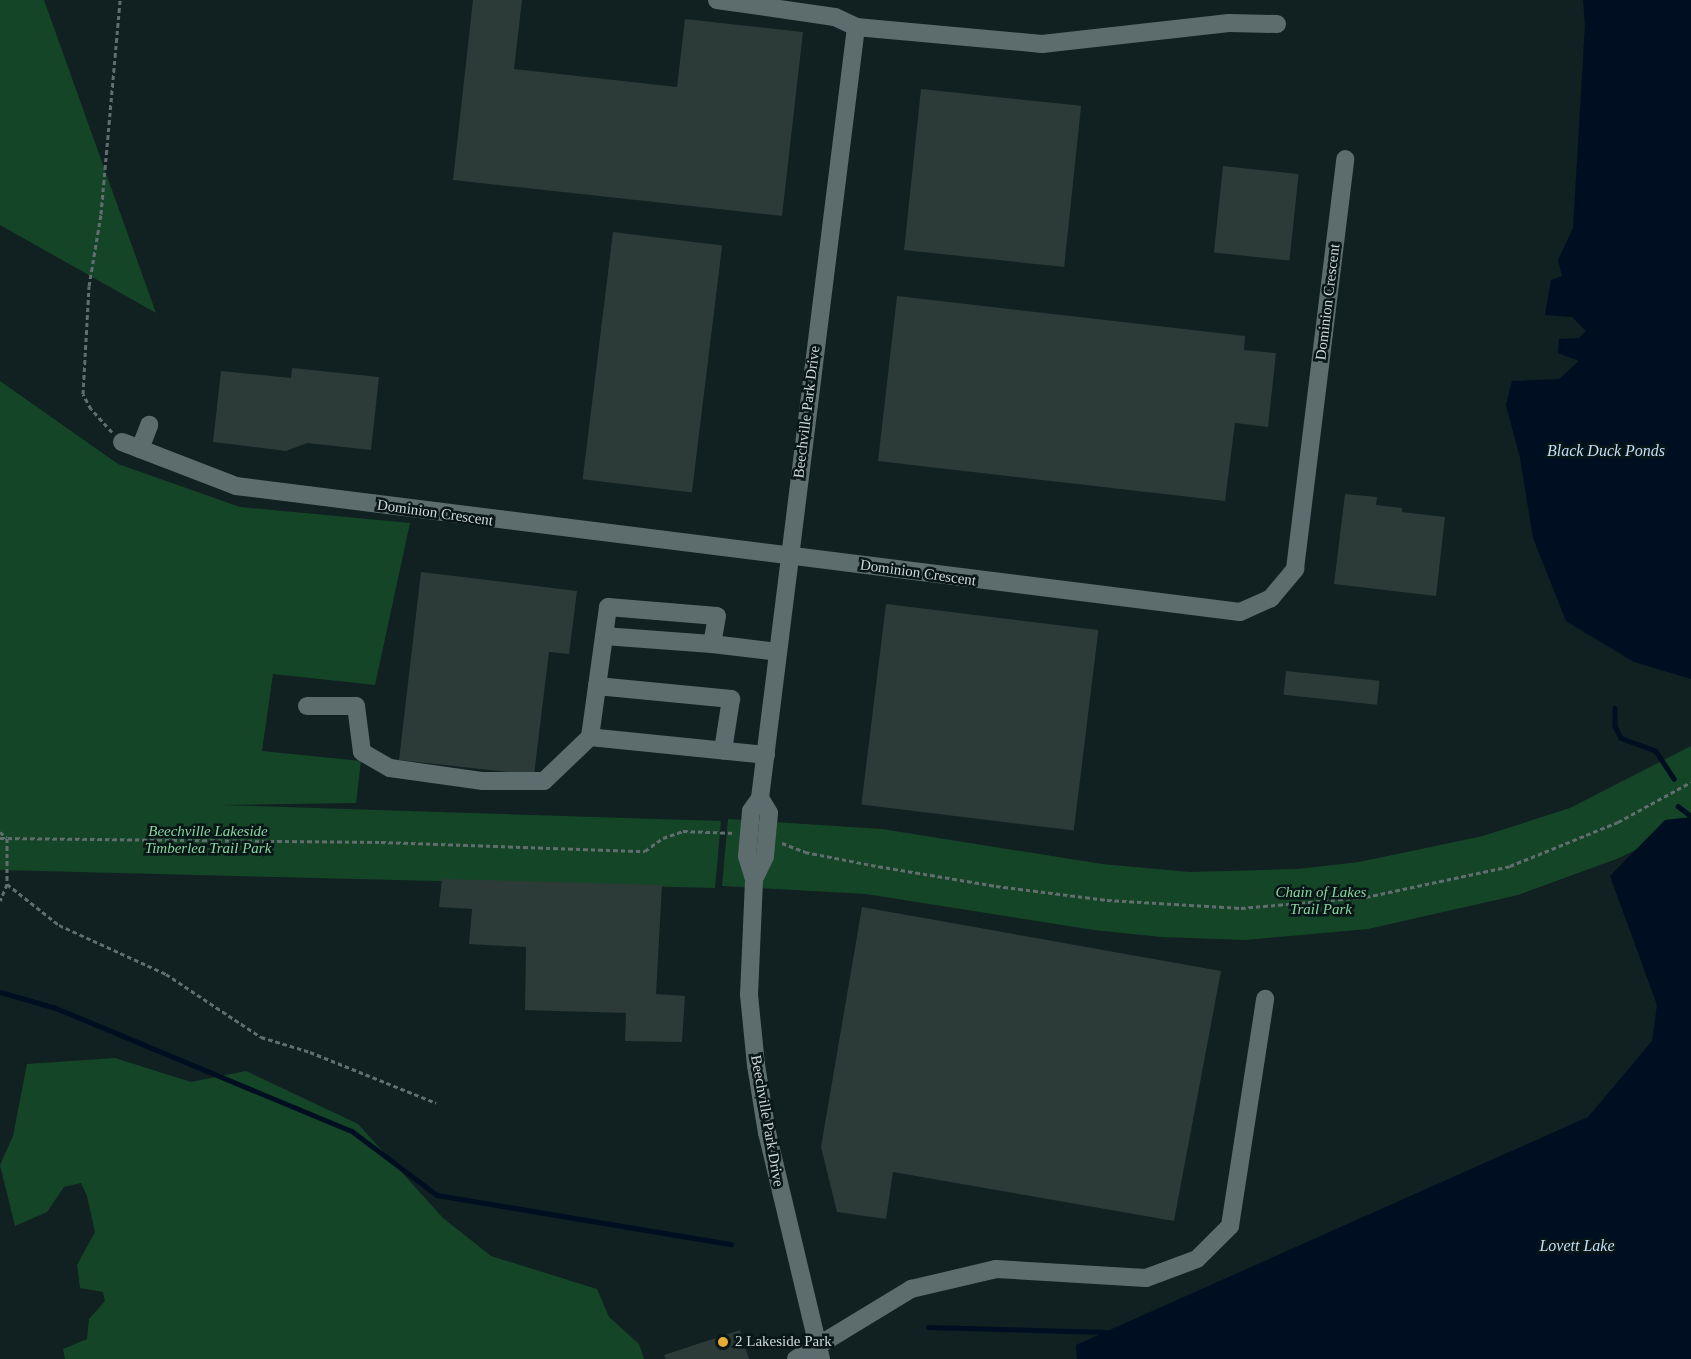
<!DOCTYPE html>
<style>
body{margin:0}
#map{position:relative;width:1691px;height:1359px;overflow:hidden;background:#112021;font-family:"Times New Roman",serif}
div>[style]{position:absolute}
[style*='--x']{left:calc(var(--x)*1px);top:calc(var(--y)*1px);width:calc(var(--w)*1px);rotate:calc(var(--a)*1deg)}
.green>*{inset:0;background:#154527}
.water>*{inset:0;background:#000e21}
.stream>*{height:4.5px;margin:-2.25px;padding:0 2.25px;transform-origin:2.25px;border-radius:2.25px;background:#000e21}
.building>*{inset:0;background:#2c3b37;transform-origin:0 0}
.path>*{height:3px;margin-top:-1.5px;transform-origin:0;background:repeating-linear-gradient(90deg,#616d6e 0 4.5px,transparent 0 7.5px)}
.minor>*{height:18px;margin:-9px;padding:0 9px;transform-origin:9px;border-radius:9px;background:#5d6d6e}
.dots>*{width:16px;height:16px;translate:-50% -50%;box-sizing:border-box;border:3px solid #081617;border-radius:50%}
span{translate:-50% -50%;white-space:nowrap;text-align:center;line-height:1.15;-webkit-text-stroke:5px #081617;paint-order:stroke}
.street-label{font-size:15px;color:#cfd8d8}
.park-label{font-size:15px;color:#88d69f;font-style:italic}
.poi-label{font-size:15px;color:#cfd8d8}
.left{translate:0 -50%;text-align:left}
.water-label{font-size:16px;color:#c4def7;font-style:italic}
</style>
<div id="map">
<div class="green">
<div style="clip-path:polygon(0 0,44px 0,156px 313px,0 225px)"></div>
<div style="clip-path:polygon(0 381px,118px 464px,240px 507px,410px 523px,375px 685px,273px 674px,262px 751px,361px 761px,356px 803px,221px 805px,721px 821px,715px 888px,0 870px)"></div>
<div style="clip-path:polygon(1691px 746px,1691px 823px,1619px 858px,1518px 895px,1368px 929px,1245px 940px,1161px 937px,1094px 930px,866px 894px,722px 886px,728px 819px,882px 829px,1102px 864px,1190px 872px,1298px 869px,1359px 862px,1483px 836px,1570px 808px)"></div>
<div style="clip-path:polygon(115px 1058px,191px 1082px,246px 1071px,358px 1124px,443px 1218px,491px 1256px,597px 1289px,609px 1317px,639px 1344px,644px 1359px,65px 1359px,63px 1349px,87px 1339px,89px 1319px,105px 1301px,103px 1292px,80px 1288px,77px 1265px,95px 1232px,87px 1196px,81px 1183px,64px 1187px,47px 1212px,15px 1226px,0 1165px,13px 1136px,27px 1064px)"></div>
</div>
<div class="water">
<div style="clip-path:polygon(1583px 0,1691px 0,1691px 679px,1634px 662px,1566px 621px,1533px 538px,1520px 458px,1506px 405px,1512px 381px,1559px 379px,1579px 361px,1558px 353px,1559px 339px,1579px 338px,1586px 331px,1572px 317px,1545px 315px,1551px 280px,1562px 276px,1558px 260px,1573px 228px,1585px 25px)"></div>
<div style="clip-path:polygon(1691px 817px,1691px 1359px,1077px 1359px,1076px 1345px,1588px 1117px,1652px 1041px,1657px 1005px,1610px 876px,1665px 820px)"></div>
</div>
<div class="stream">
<div style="--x:1615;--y:708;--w:18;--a:90"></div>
<div style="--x:1615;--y:726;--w:13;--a:63"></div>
<div style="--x:1621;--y:738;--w:37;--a:20"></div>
<div style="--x:1656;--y:751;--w:33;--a:57"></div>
<div style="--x:1678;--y:806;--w:16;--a:38"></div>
<div style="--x:0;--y:992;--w:58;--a:15.9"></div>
<div style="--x:56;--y:1008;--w:321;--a:22.6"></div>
<div style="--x:352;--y:1131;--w:106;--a:37"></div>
<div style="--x:437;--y:1195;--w:298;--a:9.5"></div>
<div style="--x:928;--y:1327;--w:179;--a:1.6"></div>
</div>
<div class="building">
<div style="clip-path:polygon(473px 0,522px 0,514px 69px,677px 87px,685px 19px,803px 32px,782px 216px,453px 180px)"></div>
<div style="left:921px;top:89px;width:161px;height:162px;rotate:6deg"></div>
<div style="left:1223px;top:166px;width:76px;height:87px;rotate:6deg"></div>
<div style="left:613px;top:232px;width:110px;height:249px;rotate:7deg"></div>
<div style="clip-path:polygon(897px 296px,1245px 336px,1244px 350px,1276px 353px,1268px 427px,1235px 423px,1225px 501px,878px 461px)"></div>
<div style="clip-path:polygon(292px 368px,379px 377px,371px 450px,307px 443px,286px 451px,213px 442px,221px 371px,291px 378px)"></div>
<div style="clip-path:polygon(1345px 494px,1377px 497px,1376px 505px,1402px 508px,1402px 512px,1445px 517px,1436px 596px,1334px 584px)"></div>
<div style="clip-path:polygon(421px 572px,577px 591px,569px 654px,549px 652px,534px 775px,399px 760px)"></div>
<div style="left:886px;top:604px;width:214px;height:202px;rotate:7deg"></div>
<div style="left:1286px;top:671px;width:94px;height:24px;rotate:6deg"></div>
<div style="clip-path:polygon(442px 879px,662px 885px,656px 994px,685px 996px,682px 1042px,625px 1041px,626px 1013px,525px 1010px,526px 947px,469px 944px,472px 909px,439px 907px)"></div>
<div style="clip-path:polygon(862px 907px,1221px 971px,1174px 1221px,893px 1172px,886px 1219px,837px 1212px,821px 1147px)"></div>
<div style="clip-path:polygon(740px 1330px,749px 1359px,666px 1359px,664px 1355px)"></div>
</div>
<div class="path">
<div style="--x:112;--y:432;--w:31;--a:-132"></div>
<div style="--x:91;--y:409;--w:17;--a:-118"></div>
<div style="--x:83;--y:394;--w:108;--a:-86.8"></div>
<div style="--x:89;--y:286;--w:73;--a:-80.5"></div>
<div style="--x:101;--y:214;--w:215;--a:-84.9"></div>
<div style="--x:0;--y:832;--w:9;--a:41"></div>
<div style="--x:7;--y:838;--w:46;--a:90"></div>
<div style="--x:7;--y:884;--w:18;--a:112"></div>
<div style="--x:0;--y:838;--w:381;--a:0.6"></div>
<div style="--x:381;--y:842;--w:264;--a:2"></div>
<div style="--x:645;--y:851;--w:22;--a:-36"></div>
<div style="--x:663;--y:838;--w:21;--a:-19"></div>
<div style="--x:683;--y:831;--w:52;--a:2.2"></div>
<div style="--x:782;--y:843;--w:25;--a:21"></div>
<div style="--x:805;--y:852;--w:67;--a:11.1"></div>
<div style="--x:871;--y:865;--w:127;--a:9.5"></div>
<div style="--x:996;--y:886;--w:112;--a:7.2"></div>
<div style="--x:1107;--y:900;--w:134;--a:3.4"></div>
<div style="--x:1241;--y:908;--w:125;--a:-5"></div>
<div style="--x:1366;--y:897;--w:147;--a:-12.1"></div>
<div style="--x:1510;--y:866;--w:117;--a:-22.2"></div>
<div style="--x:1618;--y:822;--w:83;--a:-28.7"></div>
<div style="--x:7;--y:884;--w:66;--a:38.3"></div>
<div style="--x:59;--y:925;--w:118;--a:24.6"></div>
<div style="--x:166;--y:974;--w:114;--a:33.6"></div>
<div style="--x:261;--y:1037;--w:51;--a:17"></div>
<div style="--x:310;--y:1052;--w:136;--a:22"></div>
</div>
<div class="minor">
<div style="--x:717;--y:0;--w:119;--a:8.2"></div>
<div style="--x:835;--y:17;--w:23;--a:25"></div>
<div style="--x:856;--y:27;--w:187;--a:5.2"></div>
<div style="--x:1042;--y:44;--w:188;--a:-6.4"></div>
<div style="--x:1229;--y:23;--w:48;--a:1.2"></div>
<div style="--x:122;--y:442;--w:122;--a:21.1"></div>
<div style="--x:236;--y:486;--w:1012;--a:7.15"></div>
<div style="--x:1240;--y:612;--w:34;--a:-24"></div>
<div style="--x:1271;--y:598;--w:38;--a:-50"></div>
<div style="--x:1295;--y:569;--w:413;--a:-83"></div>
<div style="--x:140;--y:449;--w:26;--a:-69"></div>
<div style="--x:604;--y:636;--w:108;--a:4.2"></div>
<div style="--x:597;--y:686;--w:135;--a:5.5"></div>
<div style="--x:731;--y:699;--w:52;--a:98.9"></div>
<div style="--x:307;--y:706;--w:49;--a:0"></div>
<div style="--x:356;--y:706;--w:46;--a:82.6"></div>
<div style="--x:362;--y:752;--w:32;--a:30"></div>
<div style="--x:390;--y:768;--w:94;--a:8"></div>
<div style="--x:483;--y:781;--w:61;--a:0"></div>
<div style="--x:544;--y:781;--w:64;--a:-43.7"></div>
<div style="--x:766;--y:755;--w:177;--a:-174.2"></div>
<div style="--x:590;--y:737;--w:131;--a:-82.1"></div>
<div style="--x:608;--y:607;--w:109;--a:4.7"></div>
<div style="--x:717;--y:616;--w:28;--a:100"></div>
<div style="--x:712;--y:644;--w:66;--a:6.9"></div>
<div style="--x:754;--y:879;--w:25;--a:-64"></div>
<div style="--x:765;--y:856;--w:43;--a:-84.7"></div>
<div style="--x:769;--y:813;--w:17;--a:-121"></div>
<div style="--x:796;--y:1359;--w:135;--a:-31.3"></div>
<div style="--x:911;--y:1289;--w:87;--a:-13.2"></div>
<div style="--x:996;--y:1269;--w:150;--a:3.4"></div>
<div style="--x:1146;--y:1278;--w:54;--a:-20.4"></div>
<div style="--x:1197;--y:1259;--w:47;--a:-45"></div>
<div style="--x:1230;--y:1226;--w:230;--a:-81.2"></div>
<div style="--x:821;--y:1359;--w:232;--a:-103.4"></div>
<div style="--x:767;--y:1133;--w:69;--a:-99.2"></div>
<div style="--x:756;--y:1065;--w:70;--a:-95.7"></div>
<div style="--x:749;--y:995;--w:116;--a:-87.5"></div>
<div style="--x:754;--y:879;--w:24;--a:-107"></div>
<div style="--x:747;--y:856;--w:45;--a:-84.9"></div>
<div style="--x:751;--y:811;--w:16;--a:-55"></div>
<div style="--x:760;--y:798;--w:777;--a:-82.9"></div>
</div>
<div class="dots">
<div style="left:723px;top:1342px;background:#e5ad36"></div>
</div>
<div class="street-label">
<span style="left:1328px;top:302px;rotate:-83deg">Dominion Crescent</span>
<span style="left:807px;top:412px;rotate:-83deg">Beechville Park Drive</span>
<span style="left:435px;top:513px;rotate:8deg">Dominion Crescent</span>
<span style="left:918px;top:573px;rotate:8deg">Dominion Crescent</span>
<span style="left:767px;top:1121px;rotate:80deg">Beechville Park Drive</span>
</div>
<div class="park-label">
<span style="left:208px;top:840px">Beechville Lakeside<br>Timberlea Trail Park</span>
<span style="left:1321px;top:901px">Chain of Lakes<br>Trail Park</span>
</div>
<div class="poi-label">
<span class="left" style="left:735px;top:1342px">2 Lakeside Park</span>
</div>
<div class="water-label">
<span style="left:1606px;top:451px">Black Duck Ponds</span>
<span style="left:1577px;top:1246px">Lovett Lake</span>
</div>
</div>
